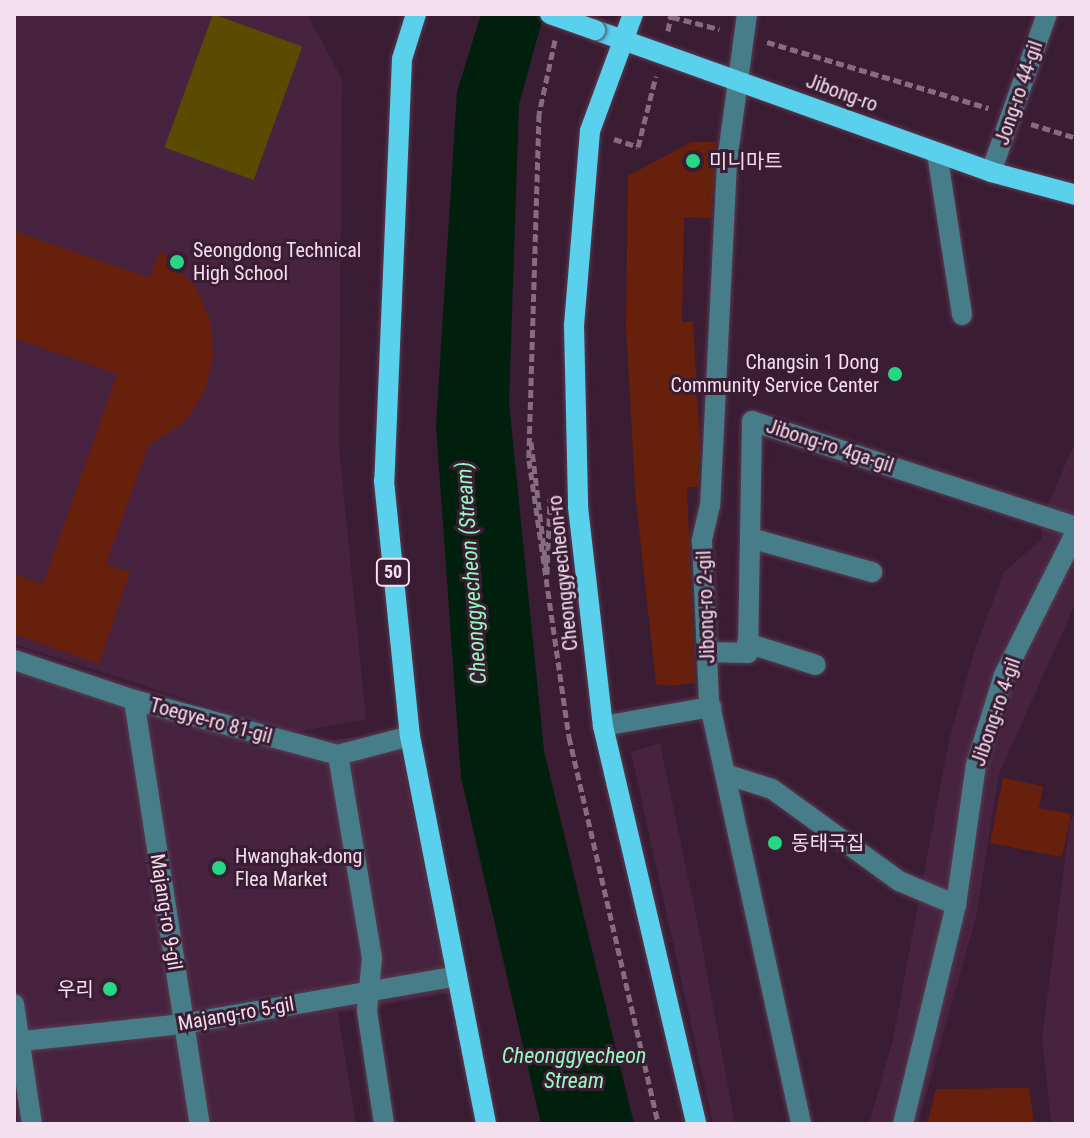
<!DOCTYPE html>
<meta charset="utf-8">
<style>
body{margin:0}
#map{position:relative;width:1090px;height:1138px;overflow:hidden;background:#3a1c33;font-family:"Roboto Condensed","Noto Sans KR",sans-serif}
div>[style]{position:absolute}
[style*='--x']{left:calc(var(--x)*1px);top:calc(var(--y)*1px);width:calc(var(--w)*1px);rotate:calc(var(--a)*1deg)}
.built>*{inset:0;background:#47233f}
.green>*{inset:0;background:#5a4b00;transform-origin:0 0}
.water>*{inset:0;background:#001f0d}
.building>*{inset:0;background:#67200b}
.path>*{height:5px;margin-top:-2.5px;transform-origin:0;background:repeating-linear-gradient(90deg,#856c7f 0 8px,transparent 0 12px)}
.roads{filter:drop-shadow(0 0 2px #583b51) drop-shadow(0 0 2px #583b51)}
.minor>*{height:20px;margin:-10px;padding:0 10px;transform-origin:10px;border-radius:10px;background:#477c89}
.major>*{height:20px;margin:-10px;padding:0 10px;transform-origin:10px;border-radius:10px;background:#59d0ec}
.bridges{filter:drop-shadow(0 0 2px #583b51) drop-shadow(0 0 2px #583b51)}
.major-bridge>*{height:20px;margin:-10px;padding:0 10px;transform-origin:10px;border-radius:10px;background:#59d0ec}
.dots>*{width:22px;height:22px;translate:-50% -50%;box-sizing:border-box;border:4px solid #3a1c33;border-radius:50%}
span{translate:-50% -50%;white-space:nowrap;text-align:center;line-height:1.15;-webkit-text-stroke:6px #3a1c33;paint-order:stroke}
.shield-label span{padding:2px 6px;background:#3a1c33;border:2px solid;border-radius:6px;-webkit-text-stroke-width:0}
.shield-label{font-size:18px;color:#f3dfed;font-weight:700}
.street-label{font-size:20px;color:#f3dfed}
.poi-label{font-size:20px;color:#f3dfed}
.left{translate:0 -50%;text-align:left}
.right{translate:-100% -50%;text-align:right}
.water-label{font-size:22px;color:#93fbbd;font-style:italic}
.frame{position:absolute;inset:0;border:16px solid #f3dfed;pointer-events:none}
</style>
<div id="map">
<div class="built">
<div style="clip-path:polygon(14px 14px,307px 14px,342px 79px,339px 445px,366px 719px,292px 733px,14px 644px)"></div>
<div style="clip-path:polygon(1076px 440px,1076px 602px,999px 774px,976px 917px,918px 1124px,869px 1124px,893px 1039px,949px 740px,975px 649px,1004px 572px,1041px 540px,1043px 516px)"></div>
<div style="clip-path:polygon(14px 653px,309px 742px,397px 733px,450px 993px,338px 1013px,356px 1124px,14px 1124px)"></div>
<div style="clip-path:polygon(660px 743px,699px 930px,735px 1124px,713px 1124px,631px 752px)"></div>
<div style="clip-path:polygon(1076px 813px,1076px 1124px,1051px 1124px,1042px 1038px,1070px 820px)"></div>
</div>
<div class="green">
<div style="left:213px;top:14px;width:95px;height:142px;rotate:20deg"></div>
</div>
<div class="water">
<div style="clip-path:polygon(481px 14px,544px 14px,519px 104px,509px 402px,544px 751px,634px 1124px,541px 1124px,461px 777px,436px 426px,457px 92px)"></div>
</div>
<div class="building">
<div style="clip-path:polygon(691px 142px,716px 142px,711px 218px,684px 217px,682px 322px,693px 321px,700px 443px,698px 487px,687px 487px,695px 683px,668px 686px,656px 684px,635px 491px,626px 325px,628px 176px)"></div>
<div style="clip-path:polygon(14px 231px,150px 278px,160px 250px,195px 286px,210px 319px,213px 355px,205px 391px,185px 421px,148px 446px,106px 564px,130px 572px,99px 664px,14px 634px,14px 574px,43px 584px,117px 374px,14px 338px)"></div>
<div style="clip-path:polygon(1003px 778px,1043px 786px,1039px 808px,1071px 814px,1062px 857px,990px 843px)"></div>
<div style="clip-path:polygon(1029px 1088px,1034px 1124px,927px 1124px,936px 1089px)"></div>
</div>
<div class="path">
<div style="--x:672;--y:17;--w:49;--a:14.3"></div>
<div style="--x:668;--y:31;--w:17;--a:-80"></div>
<div style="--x:555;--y:40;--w:76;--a:102.2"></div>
<div style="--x:539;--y:114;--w:346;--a:91.7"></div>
<div style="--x:529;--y:460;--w:280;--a:81.8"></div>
<div style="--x:569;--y:737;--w:397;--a:77"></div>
<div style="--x:767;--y:42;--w:231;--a:16.6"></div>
<div style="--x:1031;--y:124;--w:47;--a:17.3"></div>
<div style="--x:614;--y:139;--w:25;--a:18"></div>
<div style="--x:638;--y:147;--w:73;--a:-75.8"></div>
<div style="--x:531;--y:442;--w:133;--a:83.1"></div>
<div style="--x:547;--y:574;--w:76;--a:-87.7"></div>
</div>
<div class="roads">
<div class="minor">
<div style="--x:747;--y:14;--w:149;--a:97.7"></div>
<div style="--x:727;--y:162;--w:343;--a:92.8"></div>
<div style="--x:710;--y:505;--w:37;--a:103"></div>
<div style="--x:702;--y:541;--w:160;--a:87.5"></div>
<div style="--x:709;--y:701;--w:433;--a:77.7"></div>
<div style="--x:937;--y:153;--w:164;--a:81.2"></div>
<div style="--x:991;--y:172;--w:168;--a:-70.5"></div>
<div style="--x:750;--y:538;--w:127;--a:15.6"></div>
<div style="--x:747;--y:643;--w:72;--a:17.7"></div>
<div style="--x:708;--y:652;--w:40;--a:1.4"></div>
<div style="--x:748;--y:653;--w:232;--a:-89"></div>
<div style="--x:752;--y:421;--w:341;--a:18.1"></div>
<div style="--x:14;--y:660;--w:126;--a:18.4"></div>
<div style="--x:134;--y:700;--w:211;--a:15.1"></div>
<div style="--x:338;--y:755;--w:74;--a:-14.8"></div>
<div style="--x:134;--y:700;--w:429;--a:81.2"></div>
<div style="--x:603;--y:726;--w:110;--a:-10"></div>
<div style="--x:338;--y:755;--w:206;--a:80.5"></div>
<div style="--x:372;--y:958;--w:53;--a:95.4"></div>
<div style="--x:367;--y:1011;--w:114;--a:81.4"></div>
<div style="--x:725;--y:774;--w:49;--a:17.7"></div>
<div style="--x:772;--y:789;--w:157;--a:35.9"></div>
<div style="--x:899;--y:881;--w:62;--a:22.8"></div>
<div style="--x:14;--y:1004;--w:121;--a:81.5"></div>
<div style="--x:14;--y:1042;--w:170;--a:-6.1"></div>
<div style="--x:183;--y:1024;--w:278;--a:-9.9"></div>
<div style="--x:903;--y:1124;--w:225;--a:-76.4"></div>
<div style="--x:956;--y:905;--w:141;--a:-81.9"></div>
<div style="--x:976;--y:765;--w:94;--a:-72.7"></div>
<div style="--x:1004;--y:675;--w:160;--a:-63.3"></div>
</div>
<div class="major">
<div style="--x:416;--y:14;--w:47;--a:107.3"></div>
<div style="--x:402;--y:59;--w:422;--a:92.4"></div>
<div style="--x:384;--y:481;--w:256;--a:84.2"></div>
<div style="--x:410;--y:736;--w:395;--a:78.9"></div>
<div style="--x:633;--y:14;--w:125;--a:110.2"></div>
<div style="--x:590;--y:131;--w:195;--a:94.7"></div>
<div style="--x:574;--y:325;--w:182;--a:88.7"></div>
<div style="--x:578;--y:507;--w:220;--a:83.5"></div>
<div style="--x:603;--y:726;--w:409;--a:76.8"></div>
<div style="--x:595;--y:30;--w:421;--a:19.7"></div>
<div style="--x:991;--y:172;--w:88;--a:15.1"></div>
</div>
</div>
<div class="bridges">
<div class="major-bridge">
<div style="--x:550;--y:14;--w:48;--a:19.6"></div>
</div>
</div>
<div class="dots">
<div style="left:693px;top:161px;background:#26d886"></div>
<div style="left:177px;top:262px;background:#26d886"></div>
<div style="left:895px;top:374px;background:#26d886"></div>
<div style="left:775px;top:843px;background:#26d886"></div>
<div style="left:219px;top:868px;background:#26d886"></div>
<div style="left:110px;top:989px;background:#26d886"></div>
</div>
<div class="shield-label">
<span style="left:393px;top:572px">50</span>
</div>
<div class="street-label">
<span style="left:842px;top:93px;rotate:20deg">Jibong-ro</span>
<span style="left:1019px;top:93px;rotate:-71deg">Jong-ro 44-gil</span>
<span style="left:830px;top:446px;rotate:18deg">Jibong-ro 4ga-gil</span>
<span style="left:563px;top:573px;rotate:-96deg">Cheonggyecheon-ro</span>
<span style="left:706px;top:607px;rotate:-92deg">Jibong-ro 2-gil</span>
<span style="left:996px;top:712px;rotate:-71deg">Jibong-ro 4-gil</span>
<span style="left:211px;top:721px;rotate:15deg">Toegye-ro 81-gil</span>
<span style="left:166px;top:912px;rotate:81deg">Majang-ro 9-gil</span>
<span style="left:236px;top:1014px;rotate:-10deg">Majang-ro 5-gil</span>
</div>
<div class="poi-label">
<span class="left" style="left:709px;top:161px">미니마트</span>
<span class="left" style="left:193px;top:262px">Seongdong Technical<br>High School</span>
<span class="right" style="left:879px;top:374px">Changsin 1 Dong<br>Community Service Center</span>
<span class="left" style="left:791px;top:843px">동태국집</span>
<span class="left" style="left:235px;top:868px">Hwanghak-dong<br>Flea Market</span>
<span class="right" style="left:94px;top:989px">우리</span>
</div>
<div class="water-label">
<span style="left:471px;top:573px;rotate:-94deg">Cheonggyecheon (Stream)</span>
<span style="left:574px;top:1068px">Cheonggyecheon<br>Stream</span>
</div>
<div class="frame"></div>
</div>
